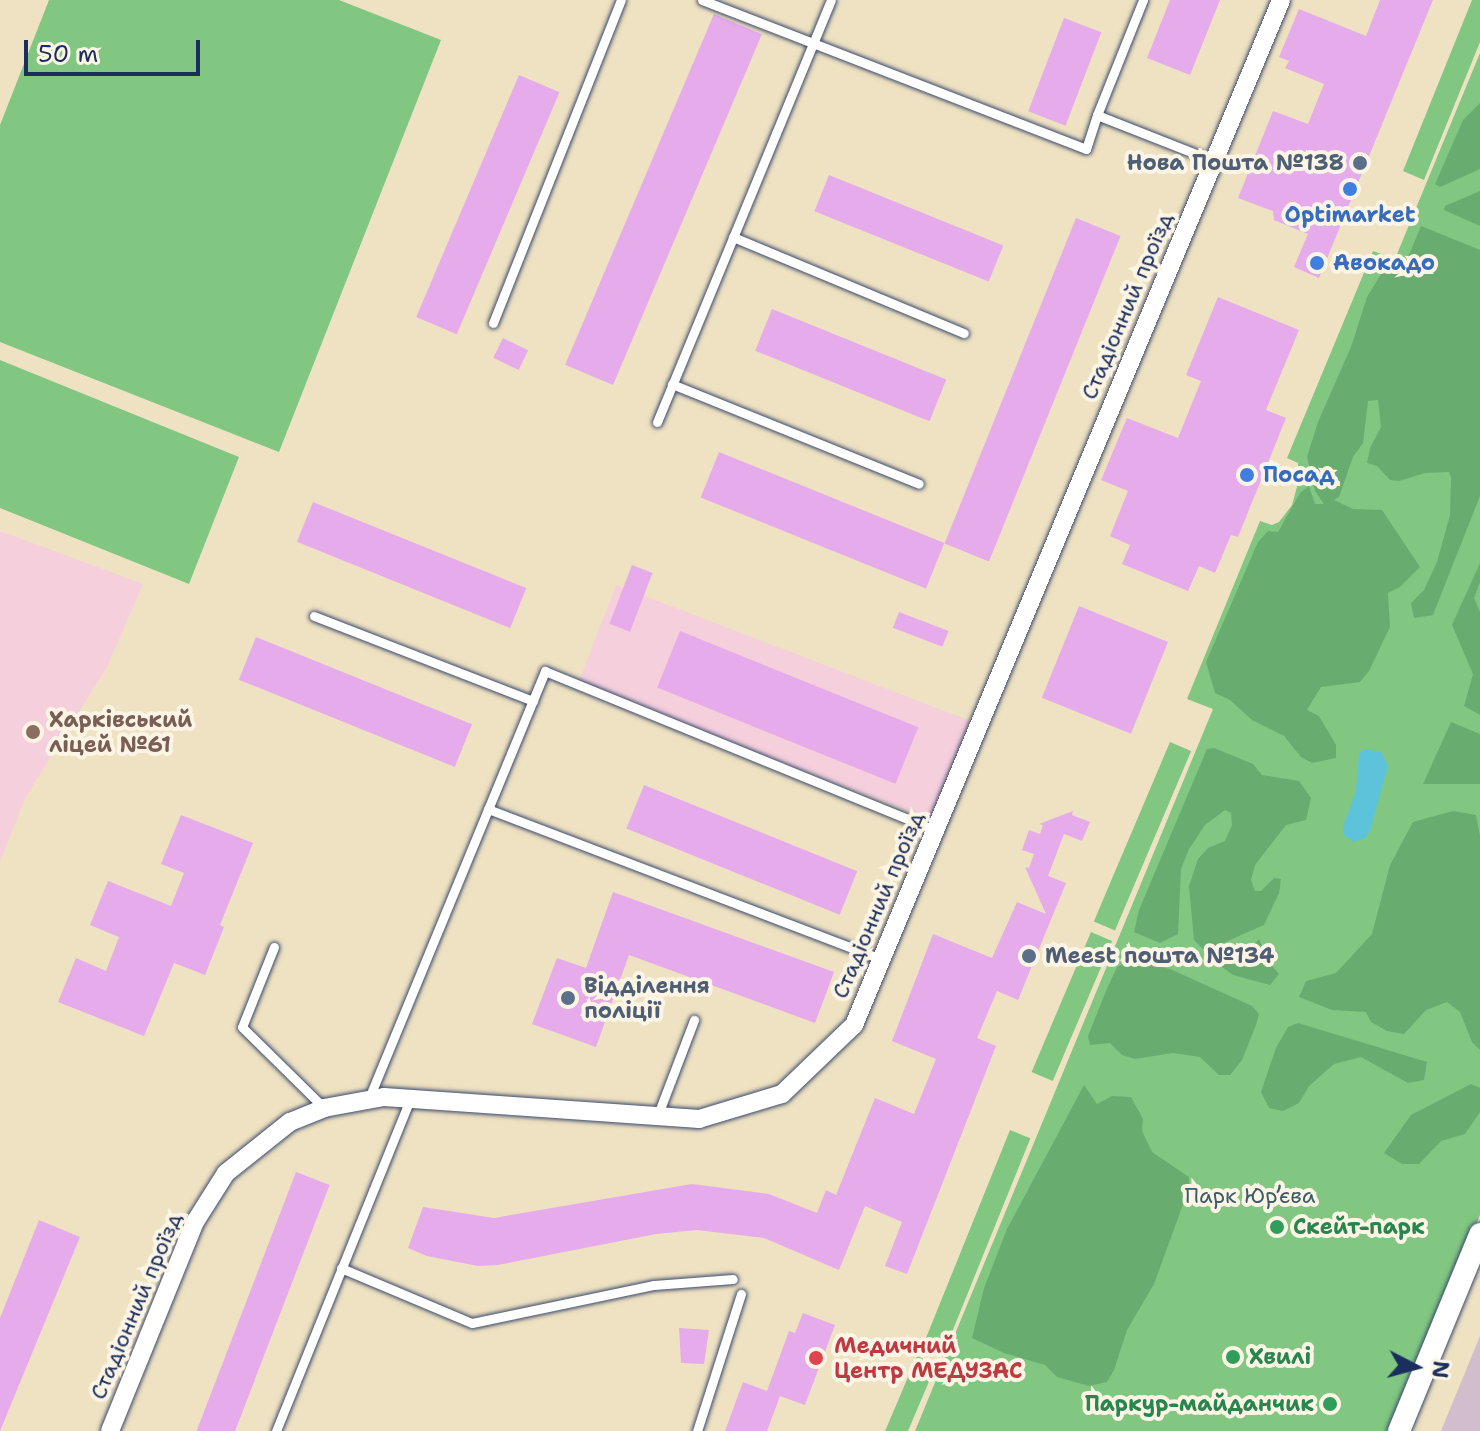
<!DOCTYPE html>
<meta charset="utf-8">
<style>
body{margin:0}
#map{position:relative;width:1480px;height:1431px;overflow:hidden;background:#efe2c2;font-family:"Shantell Sans",sans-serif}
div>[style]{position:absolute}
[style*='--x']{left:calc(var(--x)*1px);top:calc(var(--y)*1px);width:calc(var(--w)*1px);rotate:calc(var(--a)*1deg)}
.built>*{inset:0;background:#f5cfdc;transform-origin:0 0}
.industrial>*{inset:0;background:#d1bdcc}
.green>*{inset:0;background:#81c782;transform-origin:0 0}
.forest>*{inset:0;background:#68ac70}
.water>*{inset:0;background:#5dc3da}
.building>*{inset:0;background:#e5abeb;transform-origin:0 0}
.roads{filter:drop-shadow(0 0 2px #3b4a6d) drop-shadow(0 0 2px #3b4a6d)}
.service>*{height:9px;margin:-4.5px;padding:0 4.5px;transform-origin:4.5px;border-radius:4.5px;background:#fff}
.minor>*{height:18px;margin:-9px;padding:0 9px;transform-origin:9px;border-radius:9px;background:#fff}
.tertiary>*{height:22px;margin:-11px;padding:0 11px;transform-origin:11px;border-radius:11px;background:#fff}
.dots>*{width:22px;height:22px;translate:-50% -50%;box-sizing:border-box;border:4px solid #fcf5e5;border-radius:50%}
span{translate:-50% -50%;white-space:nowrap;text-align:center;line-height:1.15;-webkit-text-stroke:8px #fcf5e5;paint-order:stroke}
.service-label{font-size:22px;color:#4e5e75;font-weight:700}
.right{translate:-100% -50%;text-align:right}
.left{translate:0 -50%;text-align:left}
.shop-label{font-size:22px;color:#366cbe;font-weight:700}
.street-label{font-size:22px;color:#1b2f5e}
.education-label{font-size:22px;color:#785e54;font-weight:700}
.park-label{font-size:22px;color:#3a5d69}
.leisure-label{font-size:22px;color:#27864d;font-weight:700}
.health-label{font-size:22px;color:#be3a42;font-weight:700}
.north{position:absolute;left:1376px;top:1327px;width:80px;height:80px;-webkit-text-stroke:6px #fcf5e5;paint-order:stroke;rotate:96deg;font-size:22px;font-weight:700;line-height:32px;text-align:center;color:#1b2f5e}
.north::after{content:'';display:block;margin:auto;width:28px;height:36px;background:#1b2f5e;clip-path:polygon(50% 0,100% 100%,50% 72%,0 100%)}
.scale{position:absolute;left:24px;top:40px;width:176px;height:36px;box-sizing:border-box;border:4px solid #1b2f5e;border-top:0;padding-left:10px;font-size:24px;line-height:28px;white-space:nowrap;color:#1b2f5e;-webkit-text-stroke:6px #fcf5e5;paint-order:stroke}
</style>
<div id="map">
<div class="built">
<div style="clip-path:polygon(0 531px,143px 584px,107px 667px,25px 798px,0 862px)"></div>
<div style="left:616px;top:585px;width:388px;height:106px;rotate:21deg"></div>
</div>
<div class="industrial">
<div style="clip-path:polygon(1480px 1336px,1480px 1431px,1441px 1431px)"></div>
</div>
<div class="green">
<div style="clip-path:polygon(49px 0,339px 0,441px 40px,279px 452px,0 342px,0 125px)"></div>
<div style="clip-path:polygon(1472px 0,1480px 0,1480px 42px,1424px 180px,1403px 171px)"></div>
<div style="clip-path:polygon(1480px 53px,1480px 1215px,1390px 1431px,915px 1431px,1213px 709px,1187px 699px,1260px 521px,1272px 525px,1279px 522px,1292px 505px,1298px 483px,1298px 463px,1287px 458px,1373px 251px,1395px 259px)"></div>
<div style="clip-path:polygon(0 360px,239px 457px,189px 584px,0 508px)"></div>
<div style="left:1170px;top:742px;width:23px;height:195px;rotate:23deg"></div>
<div style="left:1091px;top:932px;width:23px;height:152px;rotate:23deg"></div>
<div style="left:1010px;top:1130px;width:22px;height:230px;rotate:22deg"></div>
<div style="left:917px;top:1356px;width:21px;height:81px;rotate:23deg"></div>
</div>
<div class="forest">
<div style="clip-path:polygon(1480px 103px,1480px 169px,1440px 187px,1435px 184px,1463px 120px)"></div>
<div style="clip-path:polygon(1480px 191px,1480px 226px,1444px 210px,1445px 206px)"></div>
<div style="clip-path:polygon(1421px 226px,1480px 250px,1480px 496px,1433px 615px,1414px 618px,1411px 603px,1424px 590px,1437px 562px,1450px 515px,1451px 477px,1449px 472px,1425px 473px,1399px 481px,1390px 480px,1377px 466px,1367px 463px,1370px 448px,1381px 427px,1378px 400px,1368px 401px,1363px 443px,1353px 457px,1339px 497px,1334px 500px,1353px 509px,1382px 510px,1420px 567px,1400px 587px,1388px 593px,1390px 627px,1369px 671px,1360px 682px,1321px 687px,1307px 710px,1319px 716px,1336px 745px,1336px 758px,1312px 763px,1301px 757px,1284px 736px,1252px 720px,1230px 700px,1215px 693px,1206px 662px,1258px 542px,1268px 531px,1278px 532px,1300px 493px,1309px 486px,1315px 504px,1324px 504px,1315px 491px,1307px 457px,1318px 422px,1351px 347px,1367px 297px,1381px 274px,1404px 267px)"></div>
<div style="clip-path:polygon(1480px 563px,1480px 582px,1474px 598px,1480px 612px,1480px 715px,1464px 706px,1473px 674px,1452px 625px)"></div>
<div style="clip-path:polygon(1451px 722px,1480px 734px,1480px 784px,1423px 784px)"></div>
<div style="clip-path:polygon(1214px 748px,1253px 764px,1262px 775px,1299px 781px,1311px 798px,1306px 820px,1286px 825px,1255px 865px,1251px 880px,1255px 891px,1261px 891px,1274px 878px,1281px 879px,1279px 893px,1264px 925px,1205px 951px,1194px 940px,1189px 886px,1198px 859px,1208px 848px,1225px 841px,1232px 825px,1231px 813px,1225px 810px,1205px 825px,1189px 849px,1181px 869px,1178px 934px,1160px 943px,1134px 932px,1139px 910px,1207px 749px)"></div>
<div style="clip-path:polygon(1453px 811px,1476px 815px,1480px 836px,1480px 1050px,1472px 1042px,1460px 1012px,1447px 1002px,1426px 1010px,1404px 1034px,1387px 1031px,1371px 1022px,1366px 1012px,1332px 1010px,1299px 997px,1306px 981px,1336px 973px,1372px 934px,1390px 865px,1413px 822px)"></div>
<div style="clip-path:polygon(1259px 939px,1268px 961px,1279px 974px,1270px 985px,1233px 975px,1208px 957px,1251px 948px)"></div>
<div style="clip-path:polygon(1130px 960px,1170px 969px,1252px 1006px,1259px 1014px,1256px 1025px,1242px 1060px,1230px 1075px,1219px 1075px,1200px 1057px,1173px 1053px,1135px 1059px,1122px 1055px,1110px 1043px,1090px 1045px,1088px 1036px,1106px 991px,1117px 967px)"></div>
<div style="clip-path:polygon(1298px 1023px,1427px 1062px,1424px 1080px,1408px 1083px,1361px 1057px,1334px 1064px,1309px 1086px,1299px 1103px,1283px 1111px,1269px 1108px,1261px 1092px,1276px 1048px,1288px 1027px)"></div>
<div style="clip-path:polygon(1471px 1084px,1480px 1088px,1480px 1112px,1465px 1134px,1441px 1141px,1419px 1164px,1402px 1164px,1384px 1153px,1411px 1115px)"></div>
<div style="clip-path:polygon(1084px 1085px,1097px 1104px,1112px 1096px,1131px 1097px,1143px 1119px,1142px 1131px,1152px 1152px,1189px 1177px,1189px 1188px,1154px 1284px,1127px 1330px,1114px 1370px,1107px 1382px,1089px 1386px,1057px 1377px,1045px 1365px,1004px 1353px,972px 1338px,984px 1288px,1007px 1229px)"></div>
</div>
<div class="water">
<div style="clip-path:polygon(1365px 749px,1381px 752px,1388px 766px,1370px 831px,1365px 838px,1353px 842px,1343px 834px,1343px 827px,1356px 791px,1359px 753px)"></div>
</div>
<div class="building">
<div style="clip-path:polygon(1170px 0,1220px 0,1190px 75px,1147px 58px)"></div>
<div style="clip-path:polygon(1380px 0,1433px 0,1319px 278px,1294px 267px,1308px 234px,1274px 220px,1273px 211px,1238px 198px,1273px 111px,1308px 124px,1324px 84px,1285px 68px,1289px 61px,1279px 57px,1299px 9px,1366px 36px)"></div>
<div style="left:714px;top:14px;width:52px;height:381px;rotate:23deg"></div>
<div style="left:1064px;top:18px;width:40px;height:100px;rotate:21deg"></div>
<div style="left:519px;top:75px;width:44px;height:263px;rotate:23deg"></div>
<div style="left:829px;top:175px;width:188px;height:39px;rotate:22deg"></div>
<div style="left:1076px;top:218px;width:48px;height:351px;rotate:22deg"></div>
<div style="clip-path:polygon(1218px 297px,1299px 330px,1266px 410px,1286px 418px,1238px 537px,1231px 535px,1215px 573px,1199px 566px,1188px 591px,1122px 564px,1130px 545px,1110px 536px,1128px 491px,1101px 480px,1127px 418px,1178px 438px,1201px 381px,1186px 375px)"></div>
<div style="left:772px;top:309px;width:188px;height:45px;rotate:22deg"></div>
<div style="left:503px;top:338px;width:28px;height:22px;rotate:26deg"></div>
<div style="left:719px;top:452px;width:243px;height:49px;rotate:22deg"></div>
<div style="left:313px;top:502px;width:230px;height:43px;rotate:22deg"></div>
<div style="left:632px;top:565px;width:22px;height:63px;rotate:21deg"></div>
<div style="left:1079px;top:606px;width:96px;height:99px;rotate:22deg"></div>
<div style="left:899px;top:612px;width:53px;height:17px;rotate:21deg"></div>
<div style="left:680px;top:631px;width:257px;height:61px;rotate:22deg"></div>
<div style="left:256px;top:637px;width:233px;height:46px;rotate:22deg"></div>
<div style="left:644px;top:785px;width:230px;height:47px;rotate:22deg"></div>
<div style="clip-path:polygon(1073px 811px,1072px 815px,1090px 822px,1082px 841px,1064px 834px,1048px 876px,1066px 883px,1018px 1000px,997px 991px,977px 1038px,996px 1046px,907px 1274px,885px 1266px,902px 1222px,865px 1206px,839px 1270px,764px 1238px,697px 1230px,656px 1234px,498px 1265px,478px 1266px,427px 1256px,408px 1248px,423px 1207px,494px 1218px,692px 1184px,769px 1194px,817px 1213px,826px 1190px,836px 1195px,875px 1098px,914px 1114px,936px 1059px,892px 1041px,933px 934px,992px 958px,1017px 902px,1046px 914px,1025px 867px,1029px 868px,1034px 854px,1022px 850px,1029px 830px,1040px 834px,1043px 825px,1039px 824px)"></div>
<div style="clip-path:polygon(181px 815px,253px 843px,220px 925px,224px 927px,205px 975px,174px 963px,144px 1036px,58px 1002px,76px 958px,106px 971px,119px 937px,90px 925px,108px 881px,171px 906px,184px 873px,161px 864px)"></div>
<div style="clip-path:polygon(613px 892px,834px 972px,815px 1023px,629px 955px,596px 1047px,532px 1024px,557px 958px,586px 968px)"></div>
<div style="left:296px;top:1172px;width:36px;height:279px;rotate:21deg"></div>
<div style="clip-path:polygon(39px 1220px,80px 1237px,0 1431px,0 1318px)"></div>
<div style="clip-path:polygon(803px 1313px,835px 1325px,805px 1405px,780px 1396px,767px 1431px,725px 1431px,743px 1382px,767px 1391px,789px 1331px,795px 1333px)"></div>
<div style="clip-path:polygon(679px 1328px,709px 1330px,704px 1364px,681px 1363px)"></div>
</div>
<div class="roads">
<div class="service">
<div style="--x:702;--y:0;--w:412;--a:21.2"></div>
<div style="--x:1086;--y:149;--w:36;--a:-72"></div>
<div style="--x:1097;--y:115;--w:126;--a:21.5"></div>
<div style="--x:1097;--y:115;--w:124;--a:-68.2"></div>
<div style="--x:733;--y:237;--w:250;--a:22.6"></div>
<div style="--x:493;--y:323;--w:347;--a:-68.4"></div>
<div style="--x:672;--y:384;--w:266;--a:22"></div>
<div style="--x:657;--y:422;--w:456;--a:-67.6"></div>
<div style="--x:314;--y:616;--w:235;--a:21.2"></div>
<div style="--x:488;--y:809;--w:421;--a:20.9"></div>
<div style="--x:274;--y:947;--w:86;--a:111.8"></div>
<div style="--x:242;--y:1027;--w:115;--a:44.6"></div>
<div style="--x:369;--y:1098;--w:462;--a:-67.6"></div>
<div style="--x:545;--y:671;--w:421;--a:22.2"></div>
<div style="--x:657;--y:1117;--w:104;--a:-69.1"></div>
<div style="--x:341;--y:1268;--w:142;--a:22.8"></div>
<div style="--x:472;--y:1323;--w:186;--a:-11.8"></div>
<div style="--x:654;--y:1285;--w:79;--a:-4.3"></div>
<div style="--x:276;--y:1431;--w:358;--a:-68"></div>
<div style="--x:697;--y:1431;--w:144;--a:-72.2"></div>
</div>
<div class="minor">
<div style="--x:110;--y:1431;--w:226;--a:-67.9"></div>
<div style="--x:195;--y:1222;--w:58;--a:-57.7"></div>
<div style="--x:226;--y:1173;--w:82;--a:-38.6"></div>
<div style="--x:290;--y:1122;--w:37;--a:-22"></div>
<div style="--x:324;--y:1108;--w:61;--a:-10.4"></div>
<div style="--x:384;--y:1097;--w:316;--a:4"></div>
<div style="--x:699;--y:1119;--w:87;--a:-16.8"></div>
<div style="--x:782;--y:1094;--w:100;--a:-43.8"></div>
<div style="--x:854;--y:1025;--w:1110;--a:-67.38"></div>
</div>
<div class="tertiary">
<div style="--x:1399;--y:1431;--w:213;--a:-67.6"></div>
</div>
</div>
<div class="dots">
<div style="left:1360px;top:163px;background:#5c6f8a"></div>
<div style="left:1350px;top:189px;background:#3f7fe0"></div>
<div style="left:1317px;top:263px;background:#3f7fe0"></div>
<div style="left:1247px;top:475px;background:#3f7fe0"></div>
<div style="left:33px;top:732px;background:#8d6e63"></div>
<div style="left:1029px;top:956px;background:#5c6f8a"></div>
<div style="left:568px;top:998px;background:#5c6f8a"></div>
<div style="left:1277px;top:1227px;background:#2e9e5b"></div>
<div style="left:1233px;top:1357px;background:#2e9e5b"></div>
<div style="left:816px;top:1358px;background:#e0444e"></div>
<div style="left:1330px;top:1404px;background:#2e9e5b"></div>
</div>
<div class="service-label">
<span class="right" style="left:1344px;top:163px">Нова Пошта №138</span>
<span class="left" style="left:1045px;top:956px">Meest пошта №134</span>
<span class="left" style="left:584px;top:998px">Відділення<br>поліції</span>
</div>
<div class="shop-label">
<span style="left:1350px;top:215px">Optimarket</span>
<span class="left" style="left:1333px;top:263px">Авокадо</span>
<span class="left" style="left:1263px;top:475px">Посад</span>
</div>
<div class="street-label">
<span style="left:1127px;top:306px;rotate:-67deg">Стадіонний проїзд</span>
<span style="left:878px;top:905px;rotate:-67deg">Стадіонний проїзд</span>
<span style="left:136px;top:1306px;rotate:-67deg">Стадіонний проїзд</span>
</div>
<div class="education-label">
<span class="left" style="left:49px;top:732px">Харківський<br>ліцей №61</span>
</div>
<div class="park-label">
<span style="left:1250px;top:1196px">Парк Юр’єва</span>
</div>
<div class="leisure-label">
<span class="left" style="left:1293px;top:1227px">Скейт-парк</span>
<span class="left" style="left:1249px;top:1357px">Хвилі</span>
<span class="right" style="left:1314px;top:1404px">Паркур-майданчик</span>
</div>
<div class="health-label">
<span class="left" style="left:834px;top:1358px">Медичний<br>Центр МЕДУЗАС</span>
</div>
<div class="north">N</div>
<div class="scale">50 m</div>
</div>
